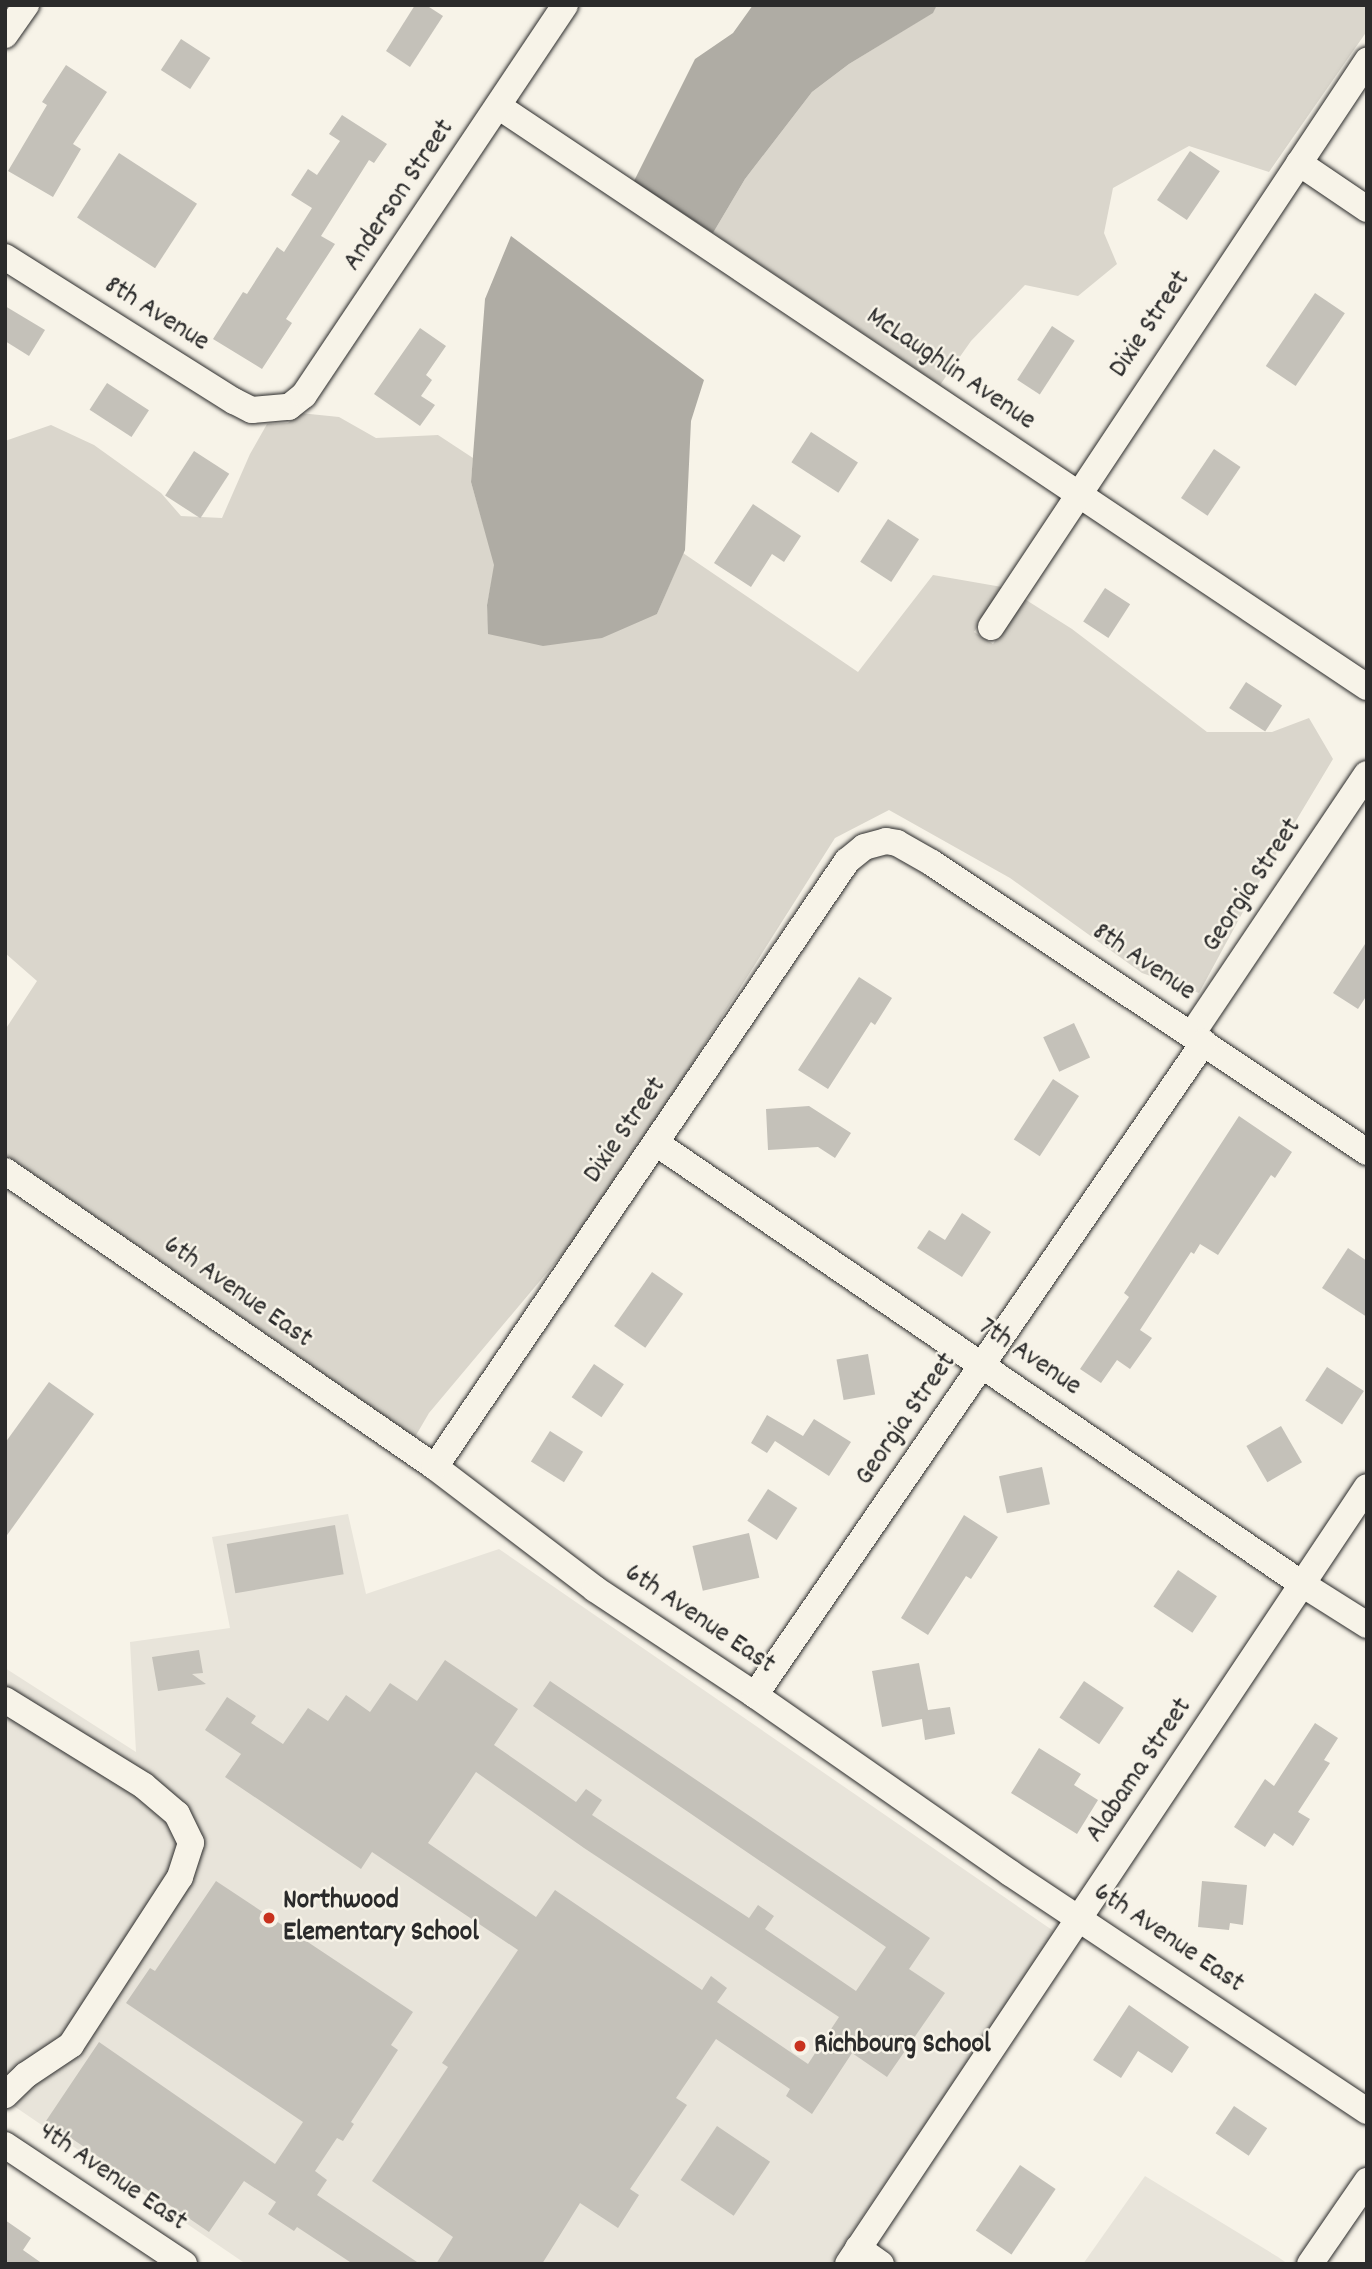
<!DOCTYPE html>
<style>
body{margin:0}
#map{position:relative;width:1372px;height:2269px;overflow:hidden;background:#f7f3e8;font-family:Dekko,sans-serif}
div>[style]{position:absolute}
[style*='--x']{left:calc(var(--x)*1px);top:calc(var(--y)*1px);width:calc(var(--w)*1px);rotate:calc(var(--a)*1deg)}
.built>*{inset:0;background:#e8e4da}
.green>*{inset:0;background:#dad6cc}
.water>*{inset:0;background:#afaca4}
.building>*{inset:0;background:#c4c1b9;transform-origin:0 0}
.roads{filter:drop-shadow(0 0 2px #2b2b2b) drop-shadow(0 0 2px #2b2b2b)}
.minor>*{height:26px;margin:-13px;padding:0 13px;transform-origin:13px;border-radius:13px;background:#f7f3e8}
.dots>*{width:19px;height:19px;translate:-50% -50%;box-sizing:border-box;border:4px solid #f7f3e8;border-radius:50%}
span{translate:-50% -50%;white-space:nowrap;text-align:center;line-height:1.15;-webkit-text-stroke:5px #f7f3e8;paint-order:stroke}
.street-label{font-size:28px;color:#2b2b2b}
.poi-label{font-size:28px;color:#2b2b2b;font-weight:700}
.left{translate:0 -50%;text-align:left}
.frame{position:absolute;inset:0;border:7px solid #2b2b2b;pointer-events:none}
</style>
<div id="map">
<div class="built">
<div style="clip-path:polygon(348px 1514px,366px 1594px,499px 1549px,1055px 1932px,830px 2264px,246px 2264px,5px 2100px,5px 1668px,136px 1752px,130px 1642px,230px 1628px,212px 1537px)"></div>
<div style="clip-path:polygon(1145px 2176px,1278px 2257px,1288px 2264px,1083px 2264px)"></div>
</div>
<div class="green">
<div style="clip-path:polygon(937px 5px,1367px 5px,1367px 31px,1269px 172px,1189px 146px,1113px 188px,1104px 233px,1117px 264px,1078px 296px,1025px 285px,971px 341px,940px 385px,713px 233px,745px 179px,812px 92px,849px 64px,932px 13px)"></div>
<div style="clip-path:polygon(300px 413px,339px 417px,376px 438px,438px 435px,473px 458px,471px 482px,495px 565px,487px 605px,489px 634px,657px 614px,683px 553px,858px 672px,933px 575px,1002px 587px,974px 632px,993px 644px,1023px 598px,1072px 629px,1207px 732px,1272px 732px,1309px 718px,1333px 759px,1258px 884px,1199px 993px,1142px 973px,1010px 878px,889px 810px,835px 838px,640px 1146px,576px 1238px,429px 1413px,415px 1437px,5px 1154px,5px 1030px,37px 981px,5px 953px,5px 441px,51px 425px,94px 445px,161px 493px,181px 516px,222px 518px,250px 454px,267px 424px,288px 423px)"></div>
</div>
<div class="water">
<div style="clip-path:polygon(753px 5px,937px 5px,933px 13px,849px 64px,812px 92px,745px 179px,713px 233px,634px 181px,695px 59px,733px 33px)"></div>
<div style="clip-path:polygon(511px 236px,704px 380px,691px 421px,685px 550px,657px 614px,602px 638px,543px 646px,488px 634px,487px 605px,494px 565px,471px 482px,485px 299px)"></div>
</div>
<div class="building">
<div style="clip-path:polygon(415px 5px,426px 5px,443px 16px,410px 67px,386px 51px)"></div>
<div style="left:181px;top:39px;width:35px;height:37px;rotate:33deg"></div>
<div style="clip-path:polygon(66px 65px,107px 92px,73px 144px,81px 149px,53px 197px,8px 171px,47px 105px,42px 102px)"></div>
<div style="clip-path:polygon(342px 115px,387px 144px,374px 163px,369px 160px,321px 236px,335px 244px,286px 319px,292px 323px,262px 369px,213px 339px,243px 292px,247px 294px,277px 247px,284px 252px,312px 208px,291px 195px,308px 169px,317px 175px,340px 141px,329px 134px)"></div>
<div style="left:1190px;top:151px;width:36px;height:59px;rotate:34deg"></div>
<div style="left:119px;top:153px;width:93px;height:77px;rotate:33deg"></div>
<div style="left:1315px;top:293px;width:36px;height:88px;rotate:34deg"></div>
<div style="clip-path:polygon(5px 306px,45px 330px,29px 356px,5px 341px)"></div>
<div style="left:1052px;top:326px;width:27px;height:64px;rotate:33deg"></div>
<div style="clip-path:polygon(420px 328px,446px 346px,426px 375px,432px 380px,421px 396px,435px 405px,420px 426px,374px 394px)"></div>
<div style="left:107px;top:383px;width:50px;height:32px;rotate:33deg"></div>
<div style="left:811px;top:432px;width:56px;height:36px;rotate:33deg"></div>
<div style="left:1214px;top:449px;width:32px;height:59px;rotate:34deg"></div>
<div style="left:194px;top:451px;width:42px;height:53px;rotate:33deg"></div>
<div style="clip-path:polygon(753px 504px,801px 536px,784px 562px,772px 554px,751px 587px,714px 563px)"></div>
<div style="left:888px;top:519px;width:37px;height:51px;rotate:33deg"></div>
<div style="left:1105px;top:588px;width:30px;height:40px;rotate:33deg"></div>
<div style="left:1246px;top:682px;width:43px;height:31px;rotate:33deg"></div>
<div style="clip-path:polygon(1367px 941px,1367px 995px,1358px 1009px,1333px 993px)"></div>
<div style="clip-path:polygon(859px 977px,892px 998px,875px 1025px,871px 1022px,828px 1089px,798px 1070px)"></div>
<div style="left:1074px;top:1023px;width:38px;height:34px;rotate:65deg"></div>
<div style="left:1053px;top:1079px;width:31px;height:72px;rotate:33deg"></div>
<div style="clip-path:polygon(809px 1106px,851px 1133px,835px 1158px,818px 1147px,768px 1150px,766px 1109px)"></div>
<div style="clip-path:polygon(1239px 1116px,1292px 1152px,1275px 1178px,1271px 1175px,1218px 1255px,1200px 1244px,1194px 1254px,1191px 1252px,1140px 1330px,1152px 1338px,1130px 1369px,1117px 1360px,1101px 1383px,1080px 1369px,1129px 1297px,1124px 1293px)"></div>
<div style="clip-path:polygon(962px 1213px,991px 1232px,962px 1277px,917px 1248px,929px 1230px,945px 1240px)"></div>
<div style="clip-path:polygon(1348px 1248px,1367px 1261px,1367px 1317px,1322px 1288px)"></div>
<div style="left:652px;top:1272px;width:38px;height:66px;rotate:35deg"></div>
<div style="left:868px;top:1354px;width:41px;height:32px;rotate:80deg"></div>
<div style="left:594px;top:1364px;width:36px;height:40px;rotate:34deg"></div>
<div style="left:1327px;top:1367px;width:44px;height:40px;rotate:33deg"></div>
<div style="clip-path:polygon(49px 1382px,94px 1414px,5px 1538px,5px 1443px)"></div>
<div style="clip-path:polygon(767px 1415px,803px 1436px,814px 1419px,851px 1442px,829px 1476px,775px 1441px,767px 1453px,751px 1443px)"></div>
<div style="left:1281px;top:1426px;width:42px;height:40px;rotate:60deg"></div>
<div style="left:550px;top:1431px;width:39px;height:36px;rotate:32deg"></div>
<div style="left:1042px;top:1467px;width:38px;height:44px;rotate:78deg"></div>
<div style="left:768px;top:1489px;width:35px;height:38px;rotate:33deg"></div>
<div style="clip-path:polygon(964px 1515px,998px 1537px,971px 1579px,966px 1576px,928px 1635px,901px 1618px)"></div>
<div style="left:335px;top:1525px;width:50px;height:110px;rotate:80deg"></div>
<div style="left:749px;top:1533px;width:46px;height:58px;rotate:77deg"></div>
<div style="left:1178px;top:1570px;width:47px;height:44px;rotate:34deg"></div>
<div style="clip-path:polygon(199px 1650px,203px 1673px,192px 1674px,206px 1684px,158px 1691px,152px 1657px)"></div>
<div style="clip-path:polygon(evenodd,445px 1660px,518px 1709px,494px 1745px,576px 1802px,586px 1789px,602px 1800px,592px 1815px,749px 1918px,758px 1905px,774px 1916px,765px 1929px,856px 1991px,886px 1947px,533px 1706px,550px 1681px,930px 1938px,909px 1969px,945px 1993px,887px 2077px,852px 2053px,812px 2114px,786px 2096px,790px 2089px,716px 2039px,676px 2098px,687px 2105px,630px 2189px,639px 2195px,618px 2228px,580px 2203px,542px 2264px,436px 2264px,453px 2237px,372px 2181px,448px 2067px,442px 2063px,518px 1950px,372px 1852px,361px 1869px,225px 1777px,241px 1754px,205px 1730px,227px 1697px,256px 1716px,251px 1723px,283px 1744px,308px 1708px,328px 1721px,346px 1695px,370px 1712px,390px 1683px,417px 1701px,445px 1660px,476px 1772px,584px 1848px,839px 2017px,808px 2064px,717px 2002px,727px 1988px,711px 1976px,702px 1990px,555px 1890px,536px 1917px,428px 1843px,476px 1772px)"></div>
<div style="clip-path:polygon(919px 1663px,928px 1710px,950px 1707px,955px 1734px,925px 1740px,922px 1719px,882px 1727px,872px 1671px)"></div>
<div style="left:1084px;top:1681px;width:48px;height:44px;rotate:34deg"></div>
<div style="clip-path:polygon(1315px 1723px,1338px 1738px,1324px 1760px,1330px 1763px,1298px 1812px,1310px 1819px,1293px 1846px,1274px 1833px,1265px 1847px,1234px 1827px,1265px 1779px,1274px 1786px)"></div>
<div style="clip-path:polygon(1039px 1748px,1081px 1774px,1074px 1785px,1098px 1800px,1077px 1834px,1011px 1793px)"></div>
<div style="clip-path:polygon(216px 1881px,413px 2012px,391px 2045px,398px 2050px,351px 2122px,354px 2124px,343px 2141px,337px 2138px,315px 2171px,327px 2180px,317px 2195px,420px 2264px,353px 2264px,297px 2227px,294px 2231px,268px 2214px,276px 2202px,244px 2181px,209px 2232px,46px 2121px,99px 2042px,275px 2164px,303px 2122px,126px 2003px,150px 1968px,155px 1971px)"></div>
<div style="clip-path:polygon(1202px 1881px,1247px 1885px,1243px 1925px,1230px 1923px,1229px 1930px,1198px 1927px)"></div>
<div style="clip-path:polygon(1129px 2005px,1189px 2047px,1172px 2073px,1138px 2051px,1121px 2078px,1093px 2060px)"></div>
<div style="left:1234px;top:2106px;width:40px;height:33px;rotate:34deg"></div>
<div style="left:717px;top:2126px;width:64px;height:65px;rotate:34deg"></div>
<div style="left:1020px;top:2165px;width:43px;height:79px;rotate:34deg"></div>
<div style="clip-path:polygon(5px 2220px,31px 2238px,23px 2250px,43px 2264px,5px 2264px)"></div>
</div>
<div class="roads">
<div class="minor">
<div style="--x:5;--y:35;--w:37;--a:-55"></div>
<div style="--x:498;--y:106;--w:1045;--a:33.77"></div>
<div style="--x:1299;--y:163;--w:82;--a:34.1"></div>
<div style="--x:5;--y:257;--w:271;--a:32.2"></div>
<div style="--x:234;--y:401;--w:20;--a:27"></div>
<div style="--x:252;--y:410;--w:37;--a:-5"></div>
<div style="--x:289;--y:407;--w:19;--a:-39"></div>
<div style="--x:304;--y:395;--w:469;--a:-56.2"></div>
<div style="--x:991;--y:627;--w:680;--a:-56.4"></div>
<div style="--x:1192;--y:1034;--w:313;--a:-56.1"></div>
<div style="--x:656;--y:1143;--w:782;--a:34.32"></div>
<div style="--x:1302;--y:1584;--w:77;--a:32.2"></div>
<div style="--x:5;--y:1171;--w:522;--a:34.54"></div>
<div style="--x:435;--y:1467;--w:201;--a:37.3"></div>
<div style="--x:595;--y:1589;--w:192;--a:33.5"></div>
<div style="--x:755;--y:1695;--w:311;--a:34.9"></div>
<div style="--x:1010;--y:1873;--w:429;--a:33.7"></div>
<div style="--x:435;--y:1467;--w:733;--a:-55.79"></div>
<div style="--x:847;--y:861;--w:22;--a:-39"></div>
<div style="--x:864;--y:847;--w:23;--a:-15"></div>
<div style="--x:886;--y:841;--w:11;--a:10"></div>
<div style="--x:897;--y:843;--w:40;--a:29.7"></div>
<div style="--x:932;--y:863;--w:522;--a:33.6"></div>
<div style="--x:755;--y:1695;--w:792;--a:-55.49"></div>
<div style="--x:5;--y:1700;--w:163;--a:31.7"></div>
<div style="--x:144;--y:1786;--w:43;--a:40.3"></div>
<div style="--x:177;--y:1814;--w:32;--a:64"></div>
<div style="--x:191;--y:1843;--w:36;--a:108"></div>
<div style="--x:180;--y:1877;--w:200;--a:123"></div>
<div style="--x:71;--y:2045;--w:54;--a:146.3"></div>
<div style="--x:26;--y:2075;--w:29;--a:136"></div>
<div style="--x:5;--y:2145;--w:215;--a:33.6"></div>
<div style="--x:858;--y:2248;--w:28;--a:35"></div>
<div style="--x:848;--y:2264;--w:934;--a:-56.26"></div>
<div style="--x:1310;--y:2264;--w:101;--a:-55.5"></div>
</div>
</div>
<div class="dots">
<div style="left:269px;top:1918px;background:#c8321e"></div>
<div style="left:800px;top:2046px;background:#c8321e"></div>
</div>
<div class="street-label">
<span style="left:400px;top:196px;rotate:-56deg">Anderson Street</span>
<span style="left:156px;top:315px;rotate:32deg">8th Avenue</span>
<span style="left:1151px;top:325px;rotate:-56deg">Dixie Street</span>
<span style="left:950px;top:370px;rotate:34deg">McLaughlin Avenue</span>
<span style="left:1253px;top:886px;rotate:-56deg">Georgia Street</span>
<span style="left:1143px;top:963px;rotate:34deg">8th Avenue</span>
<span style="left:626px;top:1131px;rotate:-55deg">Dixie Street</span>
<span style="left:237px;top:1293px;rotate:35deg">6th Avenue East</span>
<span style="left:1029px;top:1358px;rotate:34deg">7th Avenue</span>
<span style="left:907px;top:1420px;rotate:-55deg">Georgia Street</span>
<span style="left:699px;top:1620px;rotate:34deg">6th Avenue East</span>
<span style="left:1140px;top:1771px;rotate:-56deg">Alabama Street</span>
<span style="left:1168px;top:1939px;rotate:34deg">6th Avenue East</span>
<span style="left:112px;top:2178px;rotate:34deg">4th Avenue East</span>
</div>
<div class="poi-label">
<span class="left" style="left:283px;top:1918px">Northwood<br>Elementary School</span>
<span class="left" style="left:814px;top:2046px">Richbourg School</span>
</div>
<div class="frame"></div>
</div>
